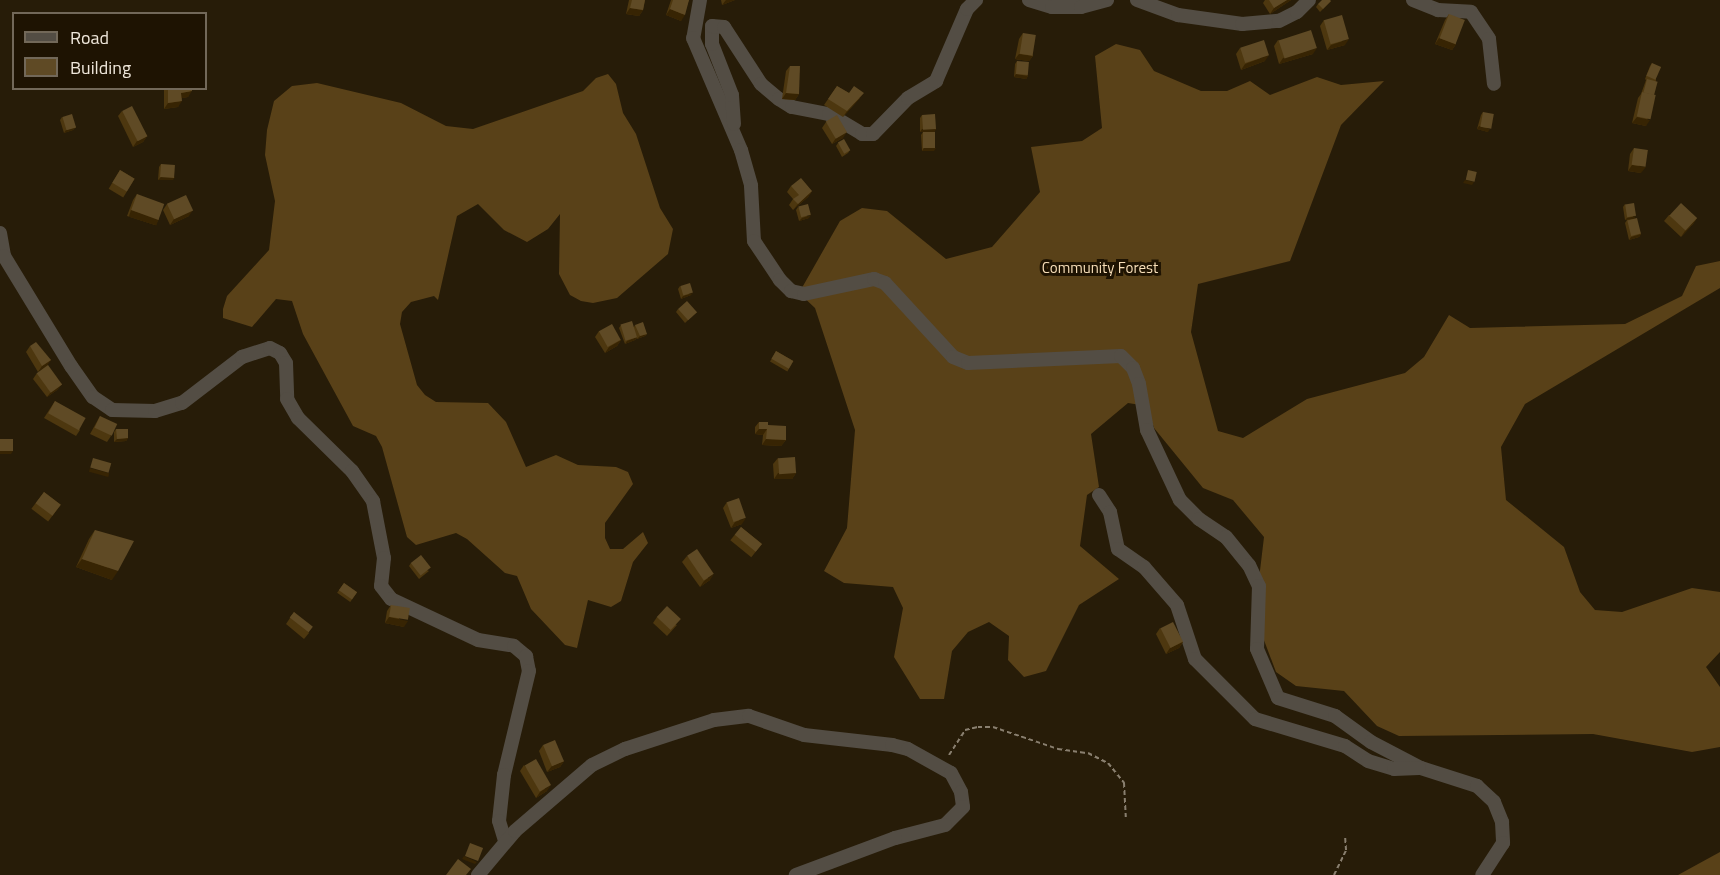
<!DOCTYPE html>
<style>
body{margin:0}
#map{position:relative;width:1720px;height:875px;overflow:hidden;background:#271c08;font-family:"Titillium Web",sans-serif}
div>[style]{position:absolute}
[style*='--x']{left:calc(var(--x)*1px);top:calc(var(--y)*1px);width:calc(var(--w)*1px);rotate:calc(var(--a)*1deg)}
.forest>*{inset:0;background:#594118}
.path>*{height:2px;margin-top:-1px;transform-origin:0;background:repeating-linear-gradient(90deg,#897f6f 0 4.5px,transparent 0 7.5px)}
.street>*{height:14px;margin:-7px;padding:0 7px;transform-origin:7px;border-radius:7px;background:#534d44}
.wall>*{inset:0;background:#4d370f;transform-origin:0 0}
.shaded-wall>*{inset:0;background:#372403;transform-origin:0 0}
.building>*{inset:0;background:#5f4a25;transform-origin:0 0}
span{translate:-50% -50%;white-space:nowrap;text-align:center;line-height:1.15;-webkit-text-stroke:6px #1e1302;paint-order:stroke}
.park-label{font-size:15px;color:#f8dfb9}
.legend{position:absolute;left:12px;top:12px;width:195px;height:78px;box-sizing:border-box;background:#1e1302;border:2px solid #726859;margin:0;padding:8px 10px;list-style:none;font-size:18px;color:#efe7db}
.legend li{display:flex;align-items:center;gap:12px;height:30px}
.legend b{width:30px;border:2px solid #726859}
</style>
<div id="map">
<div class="forest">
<div style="clip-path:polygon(1116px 44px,1140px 50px,1154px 71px,1201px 91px,1227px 91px,1250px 81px,1270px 95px,1317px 77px,1341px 85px,1384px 81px,1341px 125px,1290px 261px,1198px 284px,1191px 332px,1218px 431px,1243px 438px,1307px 399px,1405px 373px,1424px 357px,1449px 315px,1470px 328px,1625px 324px,1682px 296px,1696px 266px,1720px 261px,1720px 288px,1525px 404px,1501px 447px,1506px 500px,1564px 547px,1580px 592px,1595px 610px,1622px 612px,1692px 588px,1720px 592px,1720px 652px,1706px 667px,1720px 687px,1720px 747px,1692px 752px,1593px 734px,1399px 736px,1377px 726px,1344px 691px,1296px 686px,1276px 672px,1259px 627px,1256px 604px,1264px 537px,1233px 500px,1203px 488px,1154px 428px,1147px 406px,1128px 403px,1091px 434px,1099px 487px,1087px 495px,1080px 546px,1119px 579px,1079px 605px,1046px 671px,1024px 677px,1008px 660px,1009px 636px,989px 622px,968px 632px,952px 651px,944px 699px,920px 699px,894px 657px,903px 608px,893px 587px,844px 583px,824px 571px,847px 528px,855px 430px,815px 308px,799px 293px,840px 221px,862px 208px,887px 211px,946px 259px,992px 247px,1040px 192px,1031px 147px,1082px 141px,1102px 128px,1095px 56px)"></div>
<div style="clip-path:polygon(608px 74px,616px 84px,623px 113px,636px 134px,660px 208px,673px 229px,668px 254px,617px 298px,593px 303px,581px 301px,570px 295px,559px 274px,560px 214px,548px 229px,527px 242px,504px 230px,478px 204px,457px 216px,438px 300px,434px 296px,411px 302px,402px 312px,400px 324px,417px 385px,425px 395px,436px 402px,488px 403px,506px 422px,526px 467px,556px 455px,578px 465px,616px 467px,628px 472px,633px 484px,605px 523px,605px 538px,610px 549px,623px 549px,643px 532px,648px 543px,633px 562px,621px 601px,611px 607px,588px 600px,577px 648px,565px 645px,531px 609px,517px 576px,505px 573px,467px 539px,456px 533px,416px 545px,407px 537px,382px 447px,376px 436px,353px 426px,303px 334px,292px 301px,276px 299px,252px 327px,223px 318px,223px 309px,227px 296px,269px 250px,275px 201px,265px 155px,267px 130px,274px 101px,292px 86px,317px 83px,401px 103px,446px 126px,473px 129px,583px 91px,596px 78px)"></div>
<div style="clip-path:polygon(1720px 852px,1720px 875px,1678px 875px)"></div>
</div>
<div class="path">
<div style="--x:949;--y:755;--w:30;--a:-57"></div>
<div style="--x:965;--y:730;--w:13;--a:-13"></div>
<div style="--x:978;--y:727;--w:15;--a:0"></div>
<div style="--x:993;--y:727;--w:69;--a:18.7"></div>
<div style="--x:1058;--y:749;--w:30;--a:8"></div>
<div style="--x:1088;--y:753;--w:22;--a:27"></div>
<div style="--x:1108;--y:763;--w:26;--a:51"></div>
<div style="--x:1124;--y:783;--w:34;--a:87"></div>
<div style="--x:1334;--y:875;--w:28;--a:-64"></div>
<div style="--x:1346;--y:850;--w:13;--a:-94"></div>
</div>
<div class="street">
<div style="--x:700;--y:0;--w:39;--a:100"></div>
<div style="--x:693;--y:38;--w:122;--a:66.8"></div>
<div style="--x:741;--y:150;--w:37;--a:74"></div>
<div style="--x:751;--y:186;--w:55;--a:86.9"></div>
<div style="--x:754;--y:241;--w:47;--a:56.3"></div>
<div style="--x:780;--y:280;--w:16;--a:45"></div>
<div style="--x:791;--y:291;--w:13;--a:13"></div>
<div style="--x:804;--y:294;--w:72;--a:-12.1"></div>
<div style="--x:874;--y:279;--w:12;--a:20"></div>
<div style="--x:885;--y:283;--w:100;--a:47.4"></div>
<div style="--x:953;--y:357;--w:16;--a:22"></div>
<div style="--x:968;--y:363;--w:153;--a:-2.6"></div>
<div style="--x:1121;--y:356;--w:17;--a:45"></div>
<div style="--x:1133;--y:368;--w:17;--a:69"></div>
<div style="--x:1139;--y:384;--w:47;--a:80.1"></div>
<div style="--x:1147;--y:430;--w:77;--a:64.8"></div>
<div style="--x:1180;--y:500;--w:27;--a:45"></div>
<div style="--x:1199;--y:519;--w:32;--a:34"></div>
<div style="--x:1226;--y:537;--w:36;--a:51"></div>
<div style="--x:1249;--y:565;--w:23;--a:65"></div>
<div style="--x:1259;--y:586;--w:63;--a:91.8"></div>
<div style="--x:1257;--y:649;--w:53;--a:66.8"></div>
<div style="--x:1278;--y:698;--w:60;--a:17.5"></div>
<div style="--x:1335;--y:716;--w:44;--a:35.8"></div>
<div style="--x:1371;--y:742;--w:56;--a:27.5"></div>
<div style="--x:1421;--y:768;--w:59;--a:17.8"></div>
<div style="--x:1477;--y:786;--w:23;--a:43"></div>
<div style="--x:1494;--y:802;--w:22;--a:68"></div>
<div style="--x:1502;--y:822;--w:21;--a:87"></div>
<div style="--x:1503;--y:843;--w:38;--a:123"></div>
<div style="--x:1029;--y:0;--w:24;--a:17"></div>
<div style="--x:1052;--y:7;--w:29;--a:0"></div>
<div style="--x:1081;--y:7;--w:27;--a:-15"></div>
<div style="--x:1137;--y:0;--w:44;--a:20.1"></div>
<div style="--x:1178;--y:15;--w:65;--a:8"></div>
<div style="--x:1242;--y:24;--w:37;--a:-5"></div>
<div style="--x:1279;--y:21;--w:20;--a:-27"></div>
<div style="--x:1297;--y:12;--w:17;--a:-45"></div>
<div style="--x:1413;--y:0;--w:27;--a:22"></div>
<div style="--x:1438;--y:10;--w:33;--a:3"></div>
<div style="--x:1471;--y:12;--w:32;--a:56"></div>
<div style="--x:1489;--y:39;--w:45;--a:83.7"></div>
<div style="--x:734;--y:124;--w:29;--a:-94"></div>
<div style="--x:732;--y:95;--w:55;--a:-111.4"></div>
<div style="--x:712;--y:44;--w:18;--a:-90"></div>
<div style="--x:712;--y:26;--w:12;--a:5"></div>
<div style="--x:724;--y:27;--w:68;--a:57"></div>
<div style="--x:761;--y:84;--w:23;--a:40"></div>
<div style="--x:779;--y:99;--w:15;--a:32"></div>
<div style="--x:792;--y:107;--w:38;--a:11"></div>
<div style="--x:829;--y:114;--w:39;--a:31"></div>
<div style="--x:862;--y:134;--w:11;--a:0"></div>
<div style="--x:873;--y:134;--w:50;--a:-45.8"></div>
<div style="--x:908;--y:98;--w:33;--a:-31"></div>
<div style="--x:936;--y:81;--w:78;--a:-66.7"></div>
<div style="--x:967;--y:9;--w:13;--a:-45"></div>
<div style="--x:0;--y:233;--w:23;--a:80"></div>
<div style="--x:4;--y:256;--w:129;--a:58.7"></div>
<div style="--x:71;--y:366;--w:38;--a:55"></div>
<div style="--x:93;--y:397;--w:23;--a:34"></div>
<div style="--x:112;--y:410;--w:43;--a:1.3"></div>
<div style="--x:155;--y:411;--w:28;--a:-17"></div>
<div style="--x:182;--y:403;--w:76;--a:-37.5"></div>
<div style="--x:242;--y:357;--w:29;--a:-18"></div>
<div style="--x:270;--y:348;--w:11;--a:27"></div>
<div style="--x:280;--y:353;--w:12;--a:59"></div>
<div style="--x:286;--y:363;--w:36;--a:88"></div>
<div style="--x:287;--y:399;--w:22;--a:60"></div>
<div style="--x:298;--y:418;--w:76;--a:44.5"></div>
<div style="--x:352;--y:471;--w:37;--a:55"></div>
<div style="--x:373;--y:501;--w:58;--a:79.1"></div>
<div style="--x:384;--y:558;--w:28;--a:96"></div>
<div style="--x:381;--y:586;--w:16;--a:52"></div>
<div style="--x:391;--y:599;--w:96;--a:25.2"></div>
<div style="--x:478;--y:640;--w:36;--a:9"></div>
<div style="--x:514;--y:646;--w:16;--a:40"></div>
<div style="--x:526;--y:656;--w:15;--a:79"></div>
<div style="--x:529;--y:671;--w:107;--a:103.5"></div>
<div style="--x:504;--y:775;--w:46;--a:96.2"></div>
<div style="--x:499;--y:821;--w:21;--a:73"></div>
<div style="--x:1099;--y:495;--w:20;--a:57"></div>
<div style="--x:1110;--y:512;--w:38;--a:78"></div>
<div style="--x:1118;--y:549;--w:32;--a:35"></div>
<div style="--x:1144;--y:567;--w:50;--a:49"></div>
<div style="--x:1177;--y:605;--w:57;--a:71.6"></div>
<div style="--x:1195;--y:659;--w:85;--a:45"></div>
<div style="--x:1255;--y:719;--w:94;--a:16.7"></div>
<div style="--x:1345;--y:746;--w:27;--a:33"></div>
<div style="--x:1368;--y:761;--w:27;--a:17"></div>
<div style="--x:1394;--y:769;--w:25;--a:-2"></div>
<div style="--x:478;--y:875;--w:57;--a:-49.9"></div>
<div style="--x:515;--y:831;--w:101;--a:-40.6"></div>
<div style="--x:592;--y:765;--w:37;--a:-26"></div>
<div style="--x:625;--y:749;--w:94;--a:-18"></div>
<div style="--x:714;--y:720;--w:35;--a:-7"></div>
<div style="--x:749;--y:716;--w:58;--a:19.1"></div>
<div style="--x:804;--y:735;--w:89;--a:6.5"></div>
<div style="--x:892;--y:745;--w:16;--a:14"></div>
<div style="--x:908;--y:749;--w:49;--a:29.2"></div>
<div style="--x:951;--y:773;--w:21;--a:62"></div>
<div style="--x:961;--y:792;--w:15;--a:82"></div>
<div style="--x:963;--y:807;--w:25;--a:135"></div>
<div style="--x:945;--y:825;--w:52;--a:165.4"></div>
<div style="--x:895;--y:838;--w:106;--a:159.5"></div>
</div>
<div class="wall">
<div style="clip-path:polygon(629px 0,645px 0,643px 10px,639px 16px,626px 14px)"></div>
<div style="clip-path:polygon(671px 0,689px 0,681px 21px,666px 15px)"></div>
<div style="clip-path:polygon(721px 0,735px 0,722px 5px)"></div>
<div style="clip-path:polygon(1265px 0,1291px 0,1270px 14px,1263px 3px)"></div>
<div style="clip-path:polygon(1331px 1px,1320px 12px,1316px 7px,1318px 4px)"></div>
<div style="clip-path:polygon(1449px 14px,1456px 44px,1452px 50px,1435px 44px,1445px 20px)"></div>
<div style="clip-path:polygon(1324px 20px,1345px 45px,1327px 50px,1320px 26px)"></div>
<div style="clip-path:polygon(1023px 33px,1033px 56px,1029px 61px,1015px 59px,1019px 39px)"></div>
<div style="clip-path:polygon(1278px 40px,1313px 54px,1279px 64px,1274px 46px)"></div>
<div style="clip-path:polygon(1240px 48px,1265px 61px,1241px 70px,1236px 54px)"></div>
<div style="clip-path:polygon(1017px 61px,1028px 76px,1026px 79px,1014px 77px,1015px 64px)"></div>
<div style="clip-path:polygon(1652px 63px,1656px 80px,1646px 126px,1632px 123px,1638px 98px,1641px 94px,1646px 80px,1645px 79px,1650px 66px)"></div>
<div style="clip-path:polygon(790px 66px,799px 94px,795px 100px,782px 99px,786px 71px)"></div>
<div style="clip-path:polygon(837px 86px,849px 93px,860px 98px,843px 117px,824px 105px)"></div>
<div style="clip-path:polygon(164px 88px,192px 88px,188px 97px,182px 98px,178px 107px,164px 109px)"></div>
<div style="clip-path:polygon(122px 111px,147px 136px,143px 142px,133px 147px,118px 116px)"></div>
<div style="clip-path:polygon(1483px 112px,1488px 132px,1477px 129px,1481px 115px)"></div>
<div style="clip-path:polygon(922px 115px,936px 129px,934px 132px,934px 151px,922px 151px,921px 135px,923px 132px,925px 132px,920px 132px,920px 118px)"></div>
<div style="clip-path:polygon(62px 117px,76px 127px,73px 130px,64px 133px,60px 120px)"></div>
<div style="clip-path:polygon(826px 122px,843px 138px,832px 144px,822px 128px)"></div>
<div style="clip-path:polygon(838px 143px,850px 150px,848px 153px,842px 157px,836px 146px)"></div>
<div style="clip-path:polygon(1634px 148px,1641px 173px,1628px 171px,1630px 154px)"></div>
<div style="clip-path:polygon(161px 164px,173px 180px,158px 180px,159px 167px)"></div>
<div style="left:120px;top:170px;width:17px;height:22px;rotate:31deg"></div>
<div style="clip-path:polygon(791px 186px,812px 191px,808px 197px,793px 210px,789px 205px,793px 199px,787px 192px)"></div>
<div style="clip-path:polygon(137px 194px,159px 219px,155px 225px,127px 216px,133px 200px)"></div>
<div style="clip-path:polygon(167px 204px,189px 216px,170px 225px,163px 210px)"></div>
<div style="clip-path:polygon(1625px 204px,1634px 218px,1641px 234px,1639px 237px,1629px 240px,1625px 223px,1627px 220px,1629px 220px,1625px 220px,1623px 207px)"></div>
<div style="clip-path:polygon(798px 207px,809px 218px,799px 221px,796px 210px)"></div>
<div style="clip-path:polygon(1669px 215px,1697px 218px,1693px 224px,1681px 237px,1664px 221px)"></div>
<div style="clip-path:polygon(680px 286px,691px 295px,681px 299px,678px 289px)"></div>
<div style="clip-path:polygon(678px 309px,697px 312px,685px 323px,676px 312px)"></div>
<div style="clip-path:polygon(621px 325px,634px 327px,635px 325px,647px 334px,645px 336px,637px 339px,637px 338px,635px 340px,625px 344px,619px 328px)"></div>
<div style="clip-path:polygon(599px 331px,621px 340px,617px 346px,605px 353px,595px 337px)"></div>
<div style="clip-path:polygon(30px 346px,51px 360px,38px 372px,26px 352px)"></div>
<div style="left:776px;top:351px;width:20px;height:12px;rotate:30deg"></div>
<div style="clip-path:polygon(37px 373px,62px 384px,57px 390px,47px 397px,33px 379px)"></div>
<div style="clip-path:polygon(55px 401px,80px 430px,76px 436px,44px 418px)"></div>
<div style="clip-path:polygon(100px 416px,111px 436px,107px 442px,90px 434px)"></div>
<div style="clip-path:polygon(759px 422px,768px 425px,786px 440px,781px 446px,762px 445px,763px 435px,755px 434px,755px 427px)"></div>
<div style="clip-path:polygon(116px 429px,128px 438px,126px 441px,114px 442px,114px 432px)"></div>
<div style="clip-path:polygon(778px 458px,796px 473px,792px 479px,774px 479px,773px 464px)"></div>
<div style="left:44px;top:492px;width:21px;height:21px;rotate:37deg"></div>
<div style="clip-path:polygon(727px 502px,742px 524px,731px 528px,723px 508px)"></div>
<div style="left:741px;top:527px;width:27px;height:17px;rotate:39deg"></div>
<div style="clip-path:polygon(95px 530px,112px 580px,76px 567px,89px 539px)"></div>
<div style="clip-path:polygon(687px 556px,710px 580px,700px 587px,682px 562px)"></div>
<div style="clip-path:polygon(411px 563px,429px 571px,419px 579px,409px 566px)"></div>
<div style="left:344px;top:583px;width:16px;height:12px;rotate:35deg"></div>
<div style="clip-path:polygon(391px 605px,404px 627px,385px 623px,387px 611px)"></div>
<div style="clip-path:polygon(294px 612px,309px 633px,304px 639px,286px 624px)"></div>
<div style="clip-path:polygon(657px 617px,677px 625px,667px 636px,653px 623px)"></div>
<div style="clip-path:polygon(1160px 628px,1183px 642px,1179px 648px,1166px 654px,1156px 634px)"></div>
<div style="clip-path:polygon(543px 745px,564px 761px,560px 767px,547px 772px,539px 751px)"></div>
<div style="clip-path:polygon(524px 765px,547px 791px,536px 798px,520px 771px)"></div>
</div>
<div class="shaded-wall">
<div style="clip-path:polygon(726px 0,735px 0,722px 5px)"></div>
<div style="clip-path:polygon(1287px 0,1291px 0,1270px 14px,1274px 8px)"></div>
<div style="clip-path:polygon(630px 8px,643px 10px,639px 16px,626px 14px)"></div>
<div style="clip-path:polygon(670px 9px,685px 15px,681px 21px,666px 15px)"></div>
<div style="clip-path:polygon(1439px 38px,1456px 44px,1452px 50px,1435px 44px)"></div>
<div style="clip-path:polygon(1349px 39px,1345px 45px,1327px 50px,1331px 45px)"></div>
<div style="clip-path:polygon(1317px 48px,1313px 54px,1279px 64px,1283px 58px)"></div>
<div style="clip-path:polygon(1019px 54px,1033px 56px,1029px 61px,1015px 59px)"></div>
<div style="clip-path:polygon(1269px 55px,1265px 61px,1241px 70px,1245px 64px)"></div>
<div style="clip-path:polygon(1016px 74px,1028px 76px,1026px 79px,1014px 77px)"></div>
<div style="clip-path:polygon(192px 91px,188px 97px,177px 99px,181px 93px)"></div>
<div style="clip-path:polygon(786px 93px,799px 94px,795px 100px,782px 99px)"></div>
<div style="clip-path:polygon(864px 93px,860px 98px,843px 117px,847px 111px)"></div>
<div style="clip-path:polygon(182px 101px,178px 107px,164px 109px,168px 103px)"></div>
<div style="clip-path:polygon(1637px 117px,1650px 120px,1646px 126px,1632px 123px)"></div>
<div style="clip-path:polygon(1479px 126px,1490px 129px,1488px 132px,1477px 129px)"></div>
<div style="clip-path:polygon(76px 127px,73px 130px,64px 133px,66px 130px)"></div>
<div style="clip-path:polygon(922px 129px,936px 129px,934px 132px,920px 132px)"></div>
<div style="clip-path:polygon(847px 132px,843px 138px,832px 144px,836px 138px)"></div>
<div style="clip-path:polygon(147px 136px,143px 142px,133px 147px,137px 141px)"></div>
<div style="clip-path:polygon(924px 148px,936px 148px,934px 151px,922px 151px)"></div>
<div style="clip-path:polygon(1632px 165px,1646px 167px,1641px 173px,1628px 171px)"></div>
<div style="clip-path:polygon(161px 177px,175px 177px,173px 180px,158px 180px)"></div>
<div style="clip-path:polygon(1465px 180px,1474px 182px,1472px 185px,1463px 183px)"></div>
<div style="clip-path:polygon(812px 191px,808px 197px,793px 210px,798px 204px)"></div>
<div style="left:131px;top:210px;width:29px;height:7px;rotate:18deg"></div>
<div style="clip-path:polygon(193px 210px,189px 216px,170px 225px,174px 219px)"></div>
<div style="clip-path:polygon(811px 215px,809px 218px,799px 221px,802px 218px)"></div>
<div style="clip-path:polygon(1636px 216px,1634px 219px,1625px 220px,1627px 218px)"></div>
<div style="clip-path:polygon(1697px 218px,1693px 224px,1681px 237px,1685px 231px)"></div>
<div style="clip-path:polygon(1641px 234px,1639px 237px,1629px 240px,1631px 237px)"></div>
<div style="clip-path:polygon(693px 293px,691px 295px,681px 299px,683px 296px)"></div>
<div style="clip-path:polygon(647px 334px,645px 336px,637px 339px,640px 336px)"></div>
<div style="clip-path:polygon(637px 337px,635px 340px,625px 344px,627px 341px)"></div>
<div style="clip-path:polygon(621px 340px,617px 346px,605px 353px,609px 347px)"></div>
<div style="clip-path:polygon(51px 360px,47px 366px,38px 372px,42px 366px)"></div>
<div style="clip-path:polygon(62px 384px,57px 390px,47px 397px,51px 392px)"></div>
<div style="clip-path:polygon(759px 429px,767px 429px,763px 435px,755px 434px)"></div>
<div style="clip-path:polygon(128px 438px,126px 441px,114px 442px,117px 439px)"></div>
<div style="clip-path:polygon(766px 439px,786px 440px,781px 446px,762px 445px)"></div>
<div style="clip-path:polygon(0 451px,13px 451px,11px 454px,0 454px)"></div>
<div style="left:90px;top:468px;width:20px;height:4px;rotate:15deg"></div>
<div style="clip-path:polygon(778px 473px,796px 473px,792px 479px,774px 479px)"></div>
<div style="clip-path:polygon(746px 518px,742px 524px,731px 528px,735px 522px)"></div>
<div style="clip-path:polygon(82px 559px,118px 571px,112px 580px,76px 567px)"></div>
<div style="clip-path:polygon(714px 574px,710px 580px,700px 587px,704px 581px)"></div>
<div style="clip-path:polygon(389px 617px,408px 621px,404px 627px,385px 623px)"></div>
<div style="clip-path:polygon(1183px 642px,1179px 648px,1166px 654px,1170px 648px)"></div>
<div style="clip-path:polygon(564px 761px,560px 767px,547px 772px,552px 766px)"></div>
<div style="clip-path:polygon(551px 785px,547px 791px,536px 798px,540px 792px)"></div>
<div style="clip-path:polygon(464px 856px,477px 862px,475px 864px,462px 859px)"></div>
</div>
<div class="building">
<div style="clip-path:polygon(632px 0,645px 0,643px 10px,630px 8px)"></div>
<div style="clip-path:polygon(673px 0,689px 0,685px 15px,670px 9px)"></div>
<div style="clip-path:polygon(1269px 0,1287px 0,1274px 8px)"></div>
<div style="clip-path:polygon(1322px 0,1330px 0,1331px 1px,1323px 9px,1318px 4px)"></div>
<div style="left:1449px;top:14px;width:17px;height:26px;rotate:21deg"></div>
<div style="left:1342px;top:15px;width:25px;height:19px;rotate:74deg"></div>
<div style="left:1311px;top:30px;width:19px;height:34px;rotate:72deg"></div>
<div style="left:1023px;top:33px;width:13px;height:21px;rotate:9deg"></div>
<div style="left:1264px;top:40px;width:16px;height:25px;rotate:72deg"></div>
<div style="left:1017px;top:61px;width:12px;height:13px;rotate:5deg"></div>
<div style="left:1652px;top:63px;width:10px;height:14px;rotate:24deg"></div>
<div style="clip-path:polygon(790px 66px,800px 66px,799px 94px,786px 93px)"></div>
<div style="left:1647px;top:79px;width:11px;height:14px;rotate:15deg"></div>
<div style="clip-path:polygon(837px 86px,849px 93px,854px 86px,864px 93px,847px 111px,828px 99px)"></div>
<div style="clip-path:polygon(168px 88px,192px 88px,192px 91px,181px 93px,182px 101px,168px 103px)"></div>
<div style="left:1642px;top:92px;width:14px;height:25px;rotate:12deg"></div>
<div style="left:132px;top:106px;width:34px;height:11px;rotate:63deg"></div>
<div style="left:1483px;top:112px;width:11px;height:15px;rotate:10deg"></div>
<div style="left:72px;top:114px;width:14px;height:10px;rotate:73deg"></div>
<div style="left:935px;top:114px;width:15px;height:13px;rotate:86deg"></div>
<div style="left:837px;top:115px;width:20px;height:13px;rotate:60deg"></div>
<div style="left:923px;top:132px;width:12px;height:16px"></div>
<div style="left:844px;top:139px;width:13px;height:7px;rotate:61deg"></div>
<div style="left:1634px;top:148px;width:14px;height:17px;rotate:8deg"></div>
<div style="left:161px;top:164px;width:14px;height:13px;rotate:4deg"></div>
<div style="left:120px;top:170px;width:17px;height:15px;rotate:31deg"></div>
<div style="left:1468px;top:170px;width:9px;height:10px;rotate:13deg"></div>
<div style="clip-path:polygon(801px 178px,812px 191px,798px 204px,793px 199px,799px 195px,791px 186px)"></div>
<div style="left:137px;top:194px;width:29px;height:17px;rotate:20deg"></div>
<div style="left:186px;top:195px;width:17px;height:21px;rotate:65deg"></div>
<div style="left:1634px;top:203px;width:13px;height:9px;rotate:81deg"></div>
<div style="left:1681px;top:203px;width:22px;height:17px;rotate:43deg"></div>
<div style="left:808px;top:204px;width:11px;height:10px;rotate:75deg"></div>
<div style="left:1637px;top:218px;width:16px;height:10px;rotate:76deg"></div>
<div style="left:690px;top:283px;width:10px;height:10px;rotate:73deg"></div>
<div style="left:687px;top:301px;width:15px;height:12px;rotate:48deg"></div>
<div style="left:632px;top:321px;width:17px;height:12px;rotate:73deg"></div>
<div style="clip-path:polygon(643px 322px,647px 334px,640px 336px,635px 325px)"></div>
<div style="left:612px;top:324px;width:18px;height:15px;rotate:61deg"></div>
<div style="clip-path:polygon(36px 342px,51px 360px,42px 366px,30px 346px)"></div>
<div style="left:776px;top:351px;width:20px;height:9px;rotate:30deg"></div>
<div style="left:48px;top:365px;width:24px;height:14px;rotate:54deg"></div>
<div style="left:55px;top:401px;width:35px;height:14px;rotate:29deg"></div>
<div style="left:100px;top:416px;width:19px;height:13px;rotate:25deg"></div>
<div style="clip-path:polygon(759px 422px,768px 422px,768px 425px,786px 426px,786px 440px,766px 439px,767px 429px,759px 429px)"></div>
<div style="clip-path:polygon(116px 429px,128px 429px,128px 438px,117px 439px)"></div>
<div style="left:0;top:439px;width:13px;height:12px"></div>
<div style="left:795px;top:457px;width:16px;height:17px;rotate:86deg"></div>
<div style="left:93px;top:458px;width:19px;height:10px;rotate:16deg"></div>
<div style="left:44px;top:492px;width:21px;height:14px;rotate:37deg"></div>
<div style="left:739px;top:498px;width:21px;height:13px;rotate:71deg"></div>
<div style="left:741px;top:527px;width:27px;height:10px;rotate:39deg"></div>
<div style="clip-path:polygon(95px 530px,134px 541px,118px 571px,82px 559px)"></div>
<div style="left:697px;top:549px;width:30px;height:12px;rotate:56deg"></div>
<div style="left:421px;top:555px;width:16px;height:13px;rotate:52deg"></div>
<div style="left:344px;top:583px;width:16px;height:9px;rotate:35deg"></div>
<div style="left:391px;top:605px;width:19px;height:12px;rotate:9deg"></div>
<div style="left:667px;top:606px;width:19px;height:15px;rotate:43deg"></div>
<div style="left:294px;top:612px;width:24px;height:7px;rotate:38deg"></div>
<div style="left:1173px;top:622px;width:22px;height:14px;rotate:63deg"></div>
<div style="left:555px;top:740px;width:23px;height:13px;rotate:67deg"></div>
<div style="left:536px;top:759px;width:30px;height:13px;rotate:60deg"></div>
<div style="left:470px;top:843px;width:14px;height:14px;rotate:21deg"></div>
<div style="clip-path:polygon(458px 859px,471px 869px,466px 875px,446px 875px)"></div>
</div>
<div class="park-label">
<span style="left:1100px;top:268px">Community Forest</span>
</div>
<ul class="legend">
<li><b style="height:8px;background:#534d44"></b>Road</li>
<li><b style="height:16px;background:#5f4a25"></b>Building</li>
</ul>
</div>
